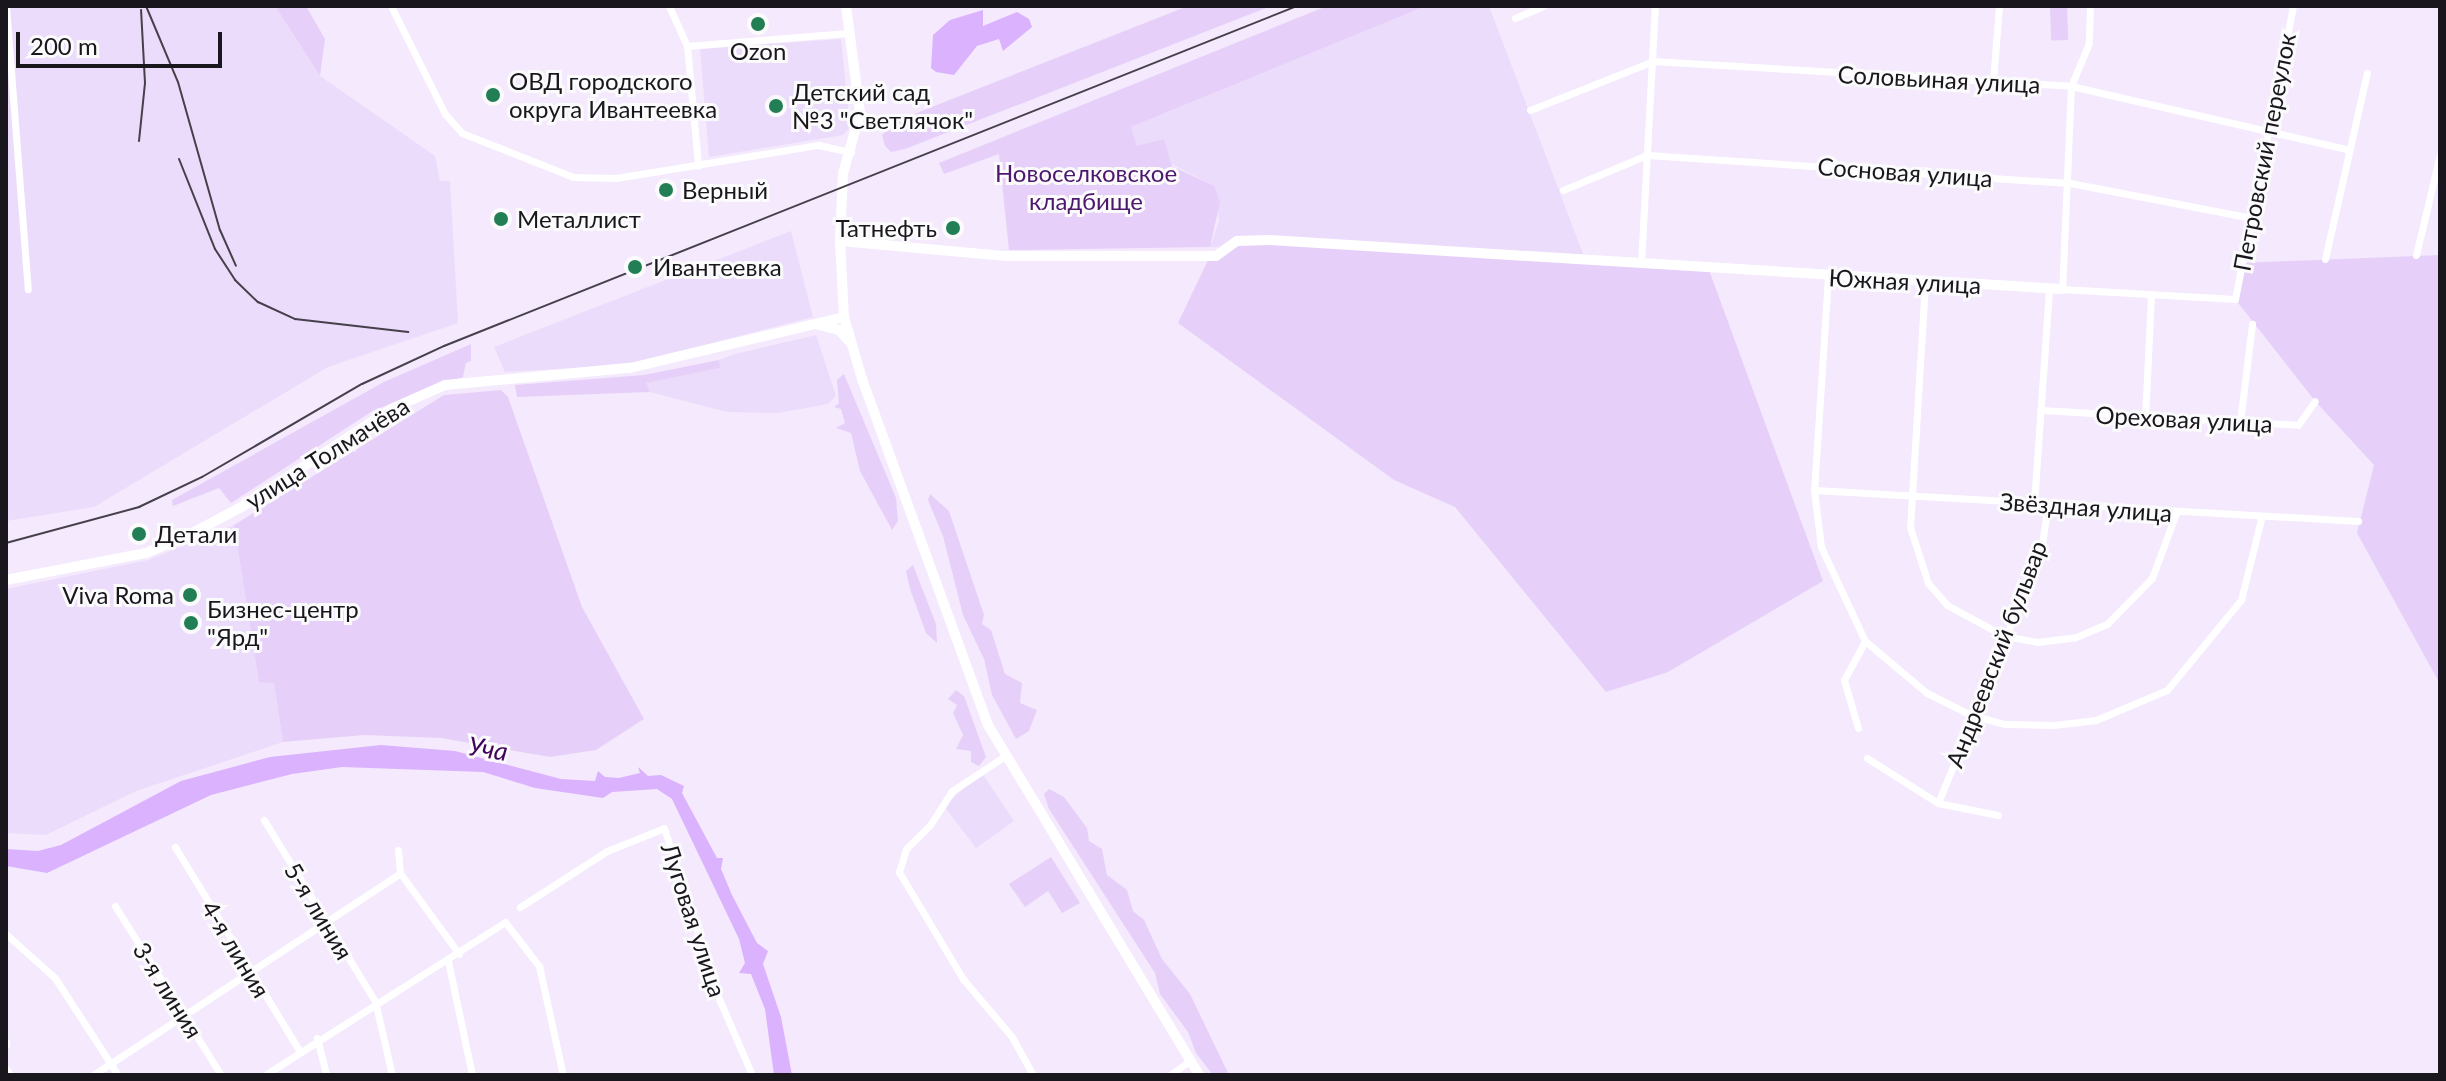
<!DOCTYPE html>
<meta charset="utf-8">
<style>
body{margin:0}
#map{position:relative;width:2446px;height:1081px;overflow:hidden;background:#f4e9fd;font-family:Lato,sans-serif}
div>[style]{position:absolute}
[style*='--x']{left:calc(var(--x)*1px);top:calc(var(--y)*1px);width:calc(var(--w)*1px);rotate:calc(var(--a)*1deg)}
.built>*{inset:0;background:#ecdcfb}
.green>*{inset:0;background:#e6d0f9;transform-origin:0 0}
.water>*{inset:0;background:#dbb2fd}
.street>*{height:7px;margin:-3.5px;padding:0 3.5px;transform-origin:3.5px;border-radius:3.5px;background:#fff}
.secondary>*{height:10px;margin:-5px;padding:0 5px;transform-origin:5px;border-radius:5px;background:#fff}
.rail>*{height:2px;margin:-1px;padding:0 1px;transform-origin:1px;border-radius:1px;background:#45404a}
.dots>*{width:22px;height:22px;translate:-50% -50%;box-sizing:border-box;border:4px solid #fbfbfb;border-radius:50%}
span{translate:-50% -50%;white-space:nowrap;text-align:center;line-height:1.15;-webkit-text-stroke:6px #fbfbfb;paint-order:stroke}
.poi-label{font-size:24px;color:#1a161e}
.left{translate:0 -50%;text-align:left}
.right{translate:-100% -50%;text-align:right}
.street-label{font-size:24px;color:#1a161e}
.park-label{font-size:24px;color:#4c176d}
.water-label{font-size:26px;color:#3f045e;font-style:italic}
.frame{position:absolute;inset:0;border:8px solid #1a161e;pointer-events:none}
.scale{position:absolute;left:16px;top:32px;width:206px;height:36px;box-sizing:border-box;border:4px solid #1a161e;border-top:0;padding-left:10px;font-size:24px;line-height:28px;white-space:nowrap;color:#1a161e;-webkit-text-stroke:6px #fbfbfb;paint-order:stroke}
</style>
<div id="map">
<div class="built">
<div style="clip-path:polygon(6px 6px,275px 6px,320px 76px,435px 156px,440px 181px,450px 181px,458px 323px,328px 367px,94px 507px,6px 521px)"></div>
<div style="clip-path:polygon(1426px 6px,1489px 6px,1585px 259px,1210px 247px,1219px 221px,1214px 186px,1137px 146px,1131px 127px)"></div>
<div style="clip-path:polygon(841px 39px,850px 127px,843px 135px,709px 157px,700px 49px)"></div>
<div style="clip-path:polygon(791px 231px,813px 317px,625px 365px,505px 372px,494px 347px)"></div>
<div style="clip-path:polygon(816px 335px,836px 396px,828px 404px,778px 413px,727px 412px,650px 392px,645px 383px,719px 368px,719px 360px,735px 354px)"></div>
<div style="clip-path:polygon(234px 525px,259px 681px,274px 682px,283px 742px,136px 791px,46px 835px,6px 833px,6px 589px,148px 560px)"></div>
<div style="clip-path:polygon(982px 773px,1014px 821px,976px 848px,944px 806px)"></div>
</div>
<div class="green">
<div style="clip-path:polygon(275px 6px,306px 6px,325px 39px,320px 76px)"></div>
<div style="clip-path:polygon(1188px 6px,1271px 6px,905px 149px,891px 152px,885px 146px,882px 135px,899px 120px)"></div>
<div style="clip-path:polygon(1327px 6px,1426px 6px,1131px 127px,1137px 146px,1164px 139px,1172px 166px,1214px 186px,1220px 202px,1210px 247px,1009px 250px,999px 154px,944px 174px,939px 163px)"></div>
<div style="left:2067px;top:6px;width:34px;height:17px;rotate:88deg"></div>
<div style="clip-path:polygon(1301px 242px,1709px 270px,1823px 581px,1668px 672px,1606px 692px,1455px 507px,1394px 480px,1178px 323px,1210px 256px,1227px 245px)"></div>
<div style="clip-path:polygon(2440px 255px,2440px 684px,2357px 533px,2374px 465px,2315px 401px,2235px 299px,2241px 263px)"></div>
<div style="clip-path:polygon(471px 344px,471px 361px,466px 363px,463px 377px,374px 410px,231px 503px,219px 488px,173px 506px,172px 500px,384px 382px)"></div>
<div style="clip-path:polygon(719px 360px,720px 368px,646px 383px,650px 392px,517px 397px,515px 385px,644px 375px)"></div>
<div style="clip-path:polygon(844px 374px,896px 498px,898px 521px,892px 530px,860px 471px,851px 433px,836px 428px,845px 423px,841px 409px,834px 407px,839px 403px,837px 380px)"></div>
<div style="clip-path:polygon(501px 390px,508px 397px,582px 607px,644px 719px,596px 750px,550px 757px,441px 738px,364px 735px,283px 742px,274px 683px,259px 682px,234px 525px,444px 395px)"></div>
<div style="clip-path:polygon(930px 494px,949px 511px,984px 615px,982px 624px,991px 630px,1005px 674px,1022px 683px,1020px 703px,1037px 710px,1029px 731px,1016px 739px,992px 695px,984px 659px,963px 615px,943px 536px,928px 500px)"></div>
<div style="clip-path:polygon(913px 565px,936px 624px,937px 643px,926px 633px,910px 589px,906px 571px)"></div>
<div style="clip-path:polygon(956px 690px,964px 696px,986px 757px,979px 766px,971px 762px,971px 751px,956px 749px,963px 735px,953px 713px,957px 705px,948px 699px)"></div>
<div style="clip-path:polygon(1049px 789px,1064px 797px,1087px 828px,1089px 841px,1102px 849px,1107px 875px,1127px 890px,1133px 911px,1144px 920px,1162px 959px,1190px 994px,1229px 1075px,1213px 1075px,1196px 1053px,1188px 1032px,1160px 994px,1155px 973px,1049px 809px,1044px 794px)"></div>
<div style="clip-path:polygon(1051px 857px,1080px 903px,1062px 913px,1048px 891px,1025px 907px,1009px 884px)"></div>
</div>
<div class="water">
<div style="clip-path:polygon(983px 10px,983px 26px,1017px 12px,1029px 19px,1032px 27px,1003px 51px,999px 39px,977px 46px,954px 75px,936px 72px,931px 68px,933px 35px,950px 20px)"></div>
<div style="clip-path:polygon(381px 745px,455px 751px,561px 779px,595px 781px,598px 771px,605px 777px,619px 778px,640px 773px,638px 767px,648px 776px,661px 775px,684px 786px,682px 793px,717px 858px,723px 858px,721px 869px,732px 895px,757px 943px,768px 951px,763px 964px,781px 1017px,792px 1075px,774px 1075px,765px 1009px,751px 974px,739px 973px,745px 963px,739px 939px,672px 799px,657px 789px,612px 792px,603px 798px,535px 788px,483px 772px,342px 767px,292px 774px,211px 795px,47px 873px,6px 866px,6px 849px,38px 851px,61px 845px,181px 781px,270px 757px)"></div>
</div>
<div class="street">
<div style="--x:6;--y:6;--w:284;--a:85.6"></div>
<div style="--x:391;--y:6;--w:121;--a:63.4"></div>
<div style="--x:445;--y:114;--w:25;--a:48"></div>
<div style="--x:462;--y:133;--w:119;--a:21.6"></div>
<div style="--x:573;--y:177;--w:43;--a:1.3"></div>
<div style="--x:616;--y:178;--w:205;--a:-9.3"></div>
<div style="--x:818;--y:145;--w:34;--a:12"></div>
<div style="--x:669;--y:6;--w:44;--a:65.8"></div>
<div style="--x:687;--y:46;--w:120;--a:84.7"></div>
<div style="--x:2090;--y:6;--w:37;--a:92"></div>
<div style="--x:2089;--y:43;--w:47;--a:112.7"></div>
<div style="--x:2071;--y:86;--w:203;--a:92.5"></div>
<div style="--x:2062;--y:289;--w:173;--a:3.3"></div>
<div style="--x:2235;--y:299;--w:299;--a:-78.8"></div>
<div style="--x:1515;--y:18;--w:30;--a:-23"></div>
<div style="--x:687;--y:46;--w:164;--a:-4.6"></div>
<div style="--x:1993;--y:81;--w:75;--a:-85.4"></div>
<div style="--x:1530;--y:110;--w:132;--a:-21.7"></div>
<div style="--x:1653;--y:61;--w:419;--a:3.4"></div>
<div style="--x:2071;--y:86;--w:286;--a:12.9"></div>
<div style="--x:1563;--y:190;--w:91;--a:-22.6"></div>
<div style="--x:1647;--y:155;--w:424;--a:3.8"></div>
<div style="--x:2070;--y:183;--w:184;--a:10.9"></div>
<div style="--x:2416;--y:255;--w:104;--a:-76.6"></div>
<div style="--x:2325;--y:259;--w:191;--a:-77.3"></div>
<div style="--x:1641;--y:263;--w:257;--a:-86.9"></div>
<div style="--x:1828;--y:276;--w:214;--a:93.7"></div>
<div style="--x:1814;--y:490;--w:57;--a:83"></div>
<div style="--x:1821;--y:547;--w:104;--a:64.9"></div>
<div style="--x:1865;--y:641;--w:81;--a:40"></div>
<div style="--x:1927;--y:693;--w:49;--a:26.6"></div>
<div style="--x:1971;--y:715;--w:35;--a:15"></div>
<div style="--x:2005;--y:724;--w:49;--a:1.2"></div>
<div style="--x:2054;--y:725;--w:42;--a:-6.8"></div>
<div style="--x:2096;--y:720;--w:77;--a:-22.9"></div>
<div style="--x:2167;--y:690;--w:117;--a:-50.6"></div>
<div style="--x:2241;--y:600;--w:83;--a:-76.1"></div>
<div style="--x:1925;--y:283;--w:244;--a:93.5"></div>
<div style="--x:1910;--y:527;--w:59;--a:72.2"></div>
<div style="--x:1928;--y:583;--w:29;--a:49"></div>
<div style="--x:1947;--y:605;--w:65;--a:28.5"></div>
<div style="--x:2004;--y:636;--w:34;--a:10"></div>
<div style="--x:2037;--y:642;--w:39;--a:-7"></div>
<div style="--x:2076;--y:637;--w:34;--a:-23"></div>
<div style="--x:2107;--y:624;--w:64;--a:-45.6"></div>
<div style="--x:2152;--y:578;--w:69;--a:-69.7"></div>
<div style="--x:2041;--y:410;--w:257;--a:3.3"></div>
<div style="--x:2298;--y:425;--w:29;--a:-55"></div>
<div style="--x:2145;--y:418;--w:124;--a:-87.2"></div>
<div style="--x:2240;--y:422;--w:99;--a:-83"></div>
<div style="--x:1814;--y:490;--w:545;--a:3.26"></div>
<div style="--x:2034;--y:504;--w:216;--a:-86"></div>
<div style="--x:1858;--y:728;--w:50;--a:-106.3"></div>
<div style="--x:1844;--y:680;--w:44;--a:-61.7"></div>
<div style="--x:1005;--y:756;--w:64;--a:146.6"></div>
<div style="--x:952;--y:791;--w:40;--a:122.9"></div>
<div style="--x:930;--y:825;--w:34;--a:135"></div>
<div style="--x:906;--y:849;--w:24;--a:107"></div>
<div style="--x:899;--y:872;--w:125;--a:59.1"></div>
<div style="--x:963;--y:979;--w:76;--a:49.8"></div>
<div style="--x:1012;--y:1037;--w:43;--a:61.1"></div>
<div style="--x:1867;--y:758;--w:84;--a:32.4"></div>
<div style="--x:1938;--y:803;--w:61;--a:11.3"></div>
<div style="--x:1938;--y:803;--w:273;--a:-67.8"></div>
<div style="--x:2041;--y:550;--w:47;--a:-81.3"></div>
<div style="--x:264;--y:820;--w:212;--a:58.5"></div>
<div style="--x:375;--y:1001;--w:76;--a:77.1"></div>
<div style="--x:175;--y:847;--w:238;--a:58.6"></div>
<div style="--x:398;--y:850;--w:23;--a:85"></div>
<div style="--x:400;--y:873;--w:100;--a:53.9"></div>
<div style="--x:115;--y:906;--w:199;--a:57.9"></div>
<div style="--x:520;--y:907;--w:103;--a:-32.8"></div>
<div style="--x:607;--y:851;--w:61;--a:-22"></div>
<div style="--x:664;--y:828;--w:182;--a:72.1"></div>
<div style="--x:720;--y:1001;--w:81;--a:66.6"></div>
<div style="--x:6;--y:934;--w:66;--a:41.9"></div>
<div style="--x:55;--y:978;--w:116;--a:57"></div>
<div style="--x:448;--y:961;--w:116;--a:78.1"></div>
<div style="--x:317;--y:1038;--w:38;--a:76"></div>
<div style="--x:6;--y:1042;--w:3;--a:90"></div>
<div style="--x:6;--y:1069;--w:7;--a:56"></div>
<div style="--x:93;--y:1075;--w:367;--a:-33.3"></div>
<div style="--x:265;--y:1075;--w:285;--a:-32.5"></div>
<div style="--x:505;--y:922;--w:56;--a:52.3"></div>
<div style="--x:539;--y:966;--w:112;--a:77.6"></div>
<div style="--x:1170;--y:1075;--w:26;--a:-36"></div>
</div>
<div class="secondary">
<div style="--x:846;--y:6;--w:108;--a:82.5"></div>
<div style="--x:860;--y:113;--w:63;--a:105.6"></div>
<div style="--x:843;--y:174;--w:67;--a:92.6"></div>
<div style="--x:840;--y:241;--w:76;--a:87"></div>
<div style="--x:844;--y:317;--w:65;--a:73.8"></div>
<div style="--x:862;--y:379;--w:368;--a:70"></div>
<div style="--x:988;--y:725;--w:409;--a:58.9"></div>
<div style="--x:840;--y:241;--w:167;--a:5.2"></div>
<div style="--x:1006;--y:256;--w:210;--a:0"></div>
<div style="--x:1216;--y:256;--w:26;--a:-36"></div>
<div style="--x:1237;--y:241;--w:32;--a:-2"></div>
<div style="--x:1269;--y:240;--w:795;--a:3.54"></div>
<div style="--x:819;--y:325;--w:21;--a:14"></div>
<div style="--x:839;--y:330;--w:15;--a:48"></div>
<div style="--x:6;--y:580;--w:143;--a:-10.9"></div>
<div style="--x:146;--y:553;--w:44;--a:-22.5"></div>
<div style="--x:187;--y:536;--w:64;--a:-28.2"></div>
<div style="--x:243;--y:506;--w:177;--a:-33.2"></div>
<div style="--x:391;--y:409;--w:59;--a:-24"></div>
<div style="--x:445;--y:385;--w:186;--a:-5.3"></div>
<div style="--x:630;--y:368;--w:220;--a:-13.4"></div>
</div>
<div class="rail">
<div style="--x:146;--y:6;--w:82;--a:67.2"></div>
<div style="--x:178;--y:82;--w:154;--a:74.2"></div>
<div style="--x:220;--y:230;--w:39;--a:66"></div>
<div style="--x:139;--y:141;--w:58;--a:-84.1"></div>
<div style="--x:145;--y:83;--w:73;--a:-93.1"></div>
<div style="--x:179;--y:159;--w:97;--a:68.2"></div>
<div style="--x:215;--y:249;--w:37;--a:57"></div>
<div style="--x:235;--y:280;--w:32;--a:44"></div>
<div style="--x:258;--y:302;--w:41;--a:24.7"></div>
<div style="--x:295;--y:319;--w:114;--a:6.6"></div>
<div style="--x:6;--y:543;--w:138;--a:-15.1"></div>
<div style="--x:139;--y:507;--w:70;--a:-25.5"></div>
<div style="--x:202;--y:477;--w:185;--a:-30.2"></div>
<div style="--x:362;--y:384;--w:90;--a:-24.9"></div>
<div style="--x:444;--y:346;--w:918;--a:-21.73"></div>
</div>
<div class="dots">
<div style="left:758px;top:24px;background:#227e54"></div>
<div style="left:493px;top:95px;background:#227e54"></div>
<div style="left:776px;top:106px;background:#227e54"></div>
<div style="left:666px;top:190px;background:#227e54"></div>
<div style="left:501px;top:219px;background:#227e54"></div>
<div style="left:953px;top:228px;background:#227e54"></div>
<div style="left:635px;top:267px;background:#227e54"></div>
<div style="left:139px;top:534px;background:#227e54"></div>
<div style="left:190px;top:595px;background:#227e54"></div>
<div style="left:191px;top:623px;background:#227e54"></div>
</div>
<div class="poi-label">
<span style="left:758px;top:51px">Ozon</span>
<span class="left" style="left:509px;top:95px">ОВД городского<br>округа Ивантеевка</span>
<span class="left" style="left:792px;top:106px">Детский сад<br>№3 "Светлячок"</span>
<span class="left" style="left:682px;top:190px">Верный</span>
<span class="left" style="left:517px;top:219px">Металлист</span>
<span class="right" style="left:937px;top:228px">Татнефть</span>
<span class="left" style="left:653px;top:267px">Ивантеевка</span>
<span class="left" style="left:155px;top:534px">Детали</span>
<span class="right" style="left:174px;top:595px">Viva Roma</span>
<span class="left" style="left:207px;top:623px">Бизнес-центр<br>"Ярд"</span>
</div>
<div class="street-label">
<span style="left:1939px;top:79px;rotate:3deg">Соловьиная улица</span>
<span style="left:2264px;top:152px;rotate:-79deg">Петровский переулок</span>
<span style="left:1905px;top:172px;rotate:4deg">Сосновая улица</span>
<span style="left:1905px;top:281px;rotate:3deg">Южная улица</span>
<span style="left:2184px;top:419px;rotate:3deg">Ореховая улица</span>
<span style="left:327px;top:453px;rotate:-32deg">улица Толмачёва</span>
<span style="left:2086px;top:507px;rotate:4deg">Звёздная улица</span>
<span style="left:1996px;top:654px;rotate:-69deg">Андреевский бульвар</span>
<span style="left:319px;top:911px;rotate:59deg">5-я линия</span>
<span style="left:694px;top:920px;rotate:72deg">Луговая улица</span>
<span style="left:236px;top:949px;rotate:59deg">4-я линия</span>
<span style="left:168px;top:990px;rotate:58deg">3-я линия</span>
</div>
<div class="park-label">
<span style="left:1086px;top:187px">Новоселковское<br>кладбище</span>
</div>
<div class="water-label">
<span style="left:488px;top:749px;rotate:9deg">Уча</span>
</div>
<div class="frame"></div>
<div class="scale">200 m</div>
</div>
